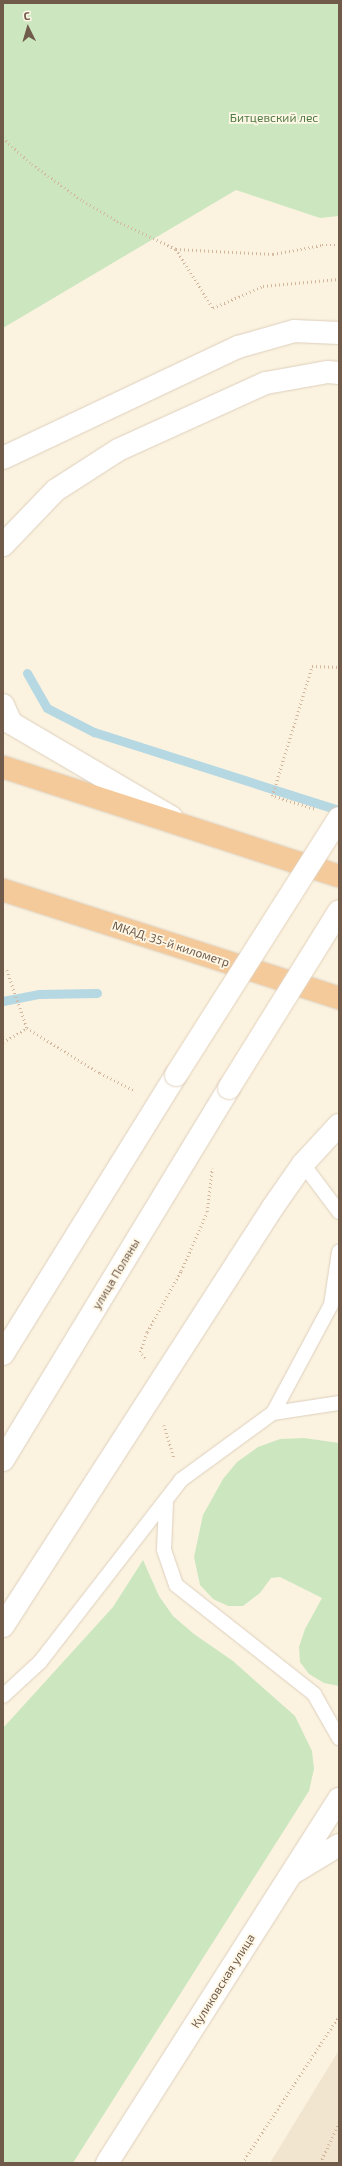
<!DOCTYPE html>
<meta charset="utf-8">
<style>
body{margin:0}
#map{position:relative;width:342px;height:2166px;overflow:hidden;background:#fbf3e0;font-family:"Exo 2",sans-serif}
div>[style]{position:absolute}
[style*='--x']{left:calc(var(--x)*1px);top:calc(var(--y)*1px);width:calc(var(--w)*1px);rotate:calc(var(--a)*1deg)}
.residential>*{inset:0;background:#f2e5cf}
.green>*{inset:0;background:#cce7c0}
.stream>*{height:9px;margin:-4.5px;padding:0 4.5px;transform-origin:4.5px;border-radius:4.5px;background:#b6d8e3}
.path>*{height:2.5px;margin-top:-1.25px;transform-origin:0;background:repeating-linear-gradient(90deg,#d3b79d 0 1px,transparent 0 4px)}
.roads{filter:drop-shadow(0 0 1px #decfbd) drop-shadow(0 0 1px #decfbd)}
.service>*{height:14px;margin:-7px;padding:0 7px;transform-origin:7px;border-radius:7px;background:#fff}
.tertiary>*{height:22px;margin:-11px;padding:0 11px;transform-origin:11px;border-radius:11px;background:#fff}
.secondary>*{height:22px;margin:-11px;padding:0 11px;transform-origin:11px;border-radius:11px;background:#fff}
.trunk>*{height:22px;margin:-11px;padding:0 11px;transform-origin:11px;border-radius:11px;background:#f5ca9a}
.bridges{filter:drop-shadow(0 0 1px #e3d1bb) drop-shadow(0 0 1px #e3d1bb)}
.secondary-bridge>*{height:22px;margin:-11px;padding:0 11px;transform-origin:11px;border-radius:11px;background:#fff}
span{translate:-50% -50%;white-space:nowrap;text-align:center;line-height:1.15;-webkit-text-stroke:3.5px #fef7e6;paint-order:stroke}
.park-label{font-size:12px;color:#507b44}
.street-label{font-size:12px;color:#705a49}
.frame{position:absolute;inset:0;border:4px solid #705a49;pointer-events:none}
.north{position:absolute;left:8px;top:8px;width:40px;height:40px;-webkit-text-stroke:3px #fef7e6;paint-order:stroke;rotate:355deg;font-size:11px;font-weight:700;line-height:16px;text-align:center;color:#705a49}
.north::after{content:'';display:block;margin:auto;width:14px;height:18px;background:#705a49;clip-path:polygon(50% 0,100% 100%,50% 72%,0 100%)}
</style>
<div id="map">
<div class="residential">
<div style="clip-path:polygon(339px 2050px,339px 2163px,270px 2163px)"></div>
</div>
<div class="green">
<div style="clip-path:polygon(3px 3px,339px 3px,339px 216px,320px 218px,236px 190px,3px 328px)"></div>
<div style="clip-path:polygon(304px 1438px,339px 1443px,339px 1686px,324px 1683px,309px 1674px,300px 1662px,299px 1647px,305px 1629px,322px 1598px,280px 1577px,271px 1578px,260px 1593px,243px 1606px,228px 1606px,213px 1599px,200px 1585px,194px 1557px,203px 1515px,223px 1479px,237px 1462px,258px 1447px,280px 1439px)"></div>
<div style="clip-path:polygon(143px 1560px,159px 1596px,173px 1616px,194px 1634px,233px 1661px,295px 1716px,312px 1751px,314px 1769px,309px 1791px,73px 2163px,3px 2163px,3px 1728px,113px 1607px)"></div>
</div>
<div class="stream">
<div style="--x:27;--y:673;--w:40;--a:60.3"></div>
<div style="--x:47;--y:708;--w:53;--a:27.1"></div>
<div style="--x:94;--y:732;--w:257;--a:17.7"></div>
<div style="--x:3;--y:1001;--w:37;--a:-11"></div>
<div style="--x:39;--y:994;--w:58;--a:-1"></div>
</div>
<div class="path">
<div style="--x:3;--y:138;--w:39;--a:42"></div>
<div style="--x:32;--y:164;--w:63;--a:36"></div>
<div style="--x:83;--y:201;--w:39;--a:30"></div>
<div style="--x:117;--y:221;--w:65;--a:25.4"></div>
<div style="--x:176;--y:249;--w:70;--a:57.9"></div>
<div style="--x:213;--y:308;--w:55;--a:-23.7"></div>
<div style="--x:263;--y:286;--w:76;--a:-5.3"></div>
<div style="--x:176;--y:249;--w:97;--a:3"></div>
<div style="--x:273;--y:254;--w:50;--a:-10.4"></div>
<div style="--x:322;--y:245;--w:17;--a:0"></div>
<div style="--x:314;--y:809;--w:44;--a:-162.8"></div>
<div style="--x:272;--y:796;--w:136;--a:-72.9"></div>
<div style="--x:312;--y:666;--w:27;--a:2"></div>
<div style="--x:3;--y:969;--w:4;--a:14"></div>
<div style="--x:7;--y:970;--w:61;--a:71"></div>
<div style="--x:27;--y:1028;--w:86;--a:31.7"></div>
<div style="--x:100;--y:1073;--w:39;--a:27"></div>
<div style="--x:3;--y:1042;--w:28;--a:-30"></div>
<div style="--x:145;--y:1358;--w:8;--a:-130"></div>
<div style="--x:140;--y:1352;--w:21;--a:-71"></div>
<div style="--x:147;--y:1332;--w:70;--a:-60.9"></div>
<div style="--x:181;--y:1271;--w:64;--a:-66.2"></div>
<div style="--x:207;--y:1212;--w:44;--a:-83.5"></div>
<div style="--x:164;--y:1425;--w:34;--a:73"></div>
<div style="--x:242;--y:2163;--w:176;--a:-56.6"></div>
<div style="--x:320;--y:2163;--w:45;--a:-65.1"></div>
</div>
<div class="roads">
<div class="service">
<div style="--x:303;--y:1164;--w:60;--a:53.1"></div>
<div style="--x:273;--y:1413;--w:67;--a:-8.6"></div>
<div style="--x:166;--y:1502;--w:48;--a:92.4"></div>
<div style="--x:164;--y:1550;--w:37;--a:71"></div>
<div style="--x:176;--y:1585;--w:176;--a:38.3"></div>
<div style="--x:314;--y:1694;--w:51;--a:60.4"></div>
<div style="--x:3;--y:1696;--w:50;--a:-42.6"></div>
<div style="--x:40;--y:1662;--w:230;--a:-52.2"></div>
<div style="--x:181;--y:1480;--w:114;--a:-36.1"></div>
<div style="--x:273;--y:1413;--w:123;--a:-61.8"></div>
<div style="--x:331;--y:1305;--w:54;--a:-81.4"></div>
</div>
<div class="tertiary">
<div style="--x:296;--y:1871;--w:50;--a:-31.2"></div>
<div style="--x:107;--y:2163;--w:432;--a:-57.5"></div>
</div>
<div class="secondary">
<div style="--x:3;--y:458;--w:260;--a:-25.3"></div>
<div style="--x:238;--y:347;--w:58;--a:-15.9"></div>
<div style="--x:294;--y:331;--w:45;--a:2.5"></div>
<div style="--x:3;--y:545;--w:76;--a:-46.1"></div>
<div style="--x:56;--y:490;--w:74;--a:-32.8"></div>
<div style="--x:118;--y:450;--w:162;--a:-24.4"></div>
<div style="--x:266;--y:383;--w:63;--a:-10.1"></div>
<div style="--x:328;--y:372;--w:11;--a:5"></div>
<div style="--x:3;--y:705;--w:20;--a:66"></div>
<div style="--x:11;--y:723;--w:186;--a:30.4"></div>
<div style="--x:3;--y:1354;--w:328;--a:-58.2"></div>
<div style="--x:3;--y:1460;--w:435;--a:-58.7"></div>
<div style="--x:3;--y:1626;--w:498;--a:-57.2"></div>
<div style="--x:273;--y:1207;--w:52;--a:-55.1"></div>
<div style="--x:303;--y:1164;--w:53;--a:-47.3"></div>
</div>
<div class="trunk">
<div style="--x:3;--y:767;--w:353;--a:18"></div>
<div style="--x:3;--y:890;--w:353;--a:17.8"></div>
</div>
</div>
<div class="bridges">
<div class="secondary-bridge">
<div style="--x:176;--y:1075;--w:304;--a:-57.6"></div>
<div style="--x:229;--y:1088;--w:208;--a:-58.1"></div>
</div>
</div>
<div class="park-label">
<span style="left:274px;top:118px">Битцевский лес</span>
</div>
<div class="street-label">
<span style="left:171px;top:944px;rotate:18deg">МКАД, 35-й километр</span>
<span style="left:116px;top:1274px;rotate:-59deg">улица Поляны</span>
<span style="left:223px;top:1981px;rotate:-58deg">Куликовская улица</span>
</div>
<div class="frame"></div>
<div class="north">С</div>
</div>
